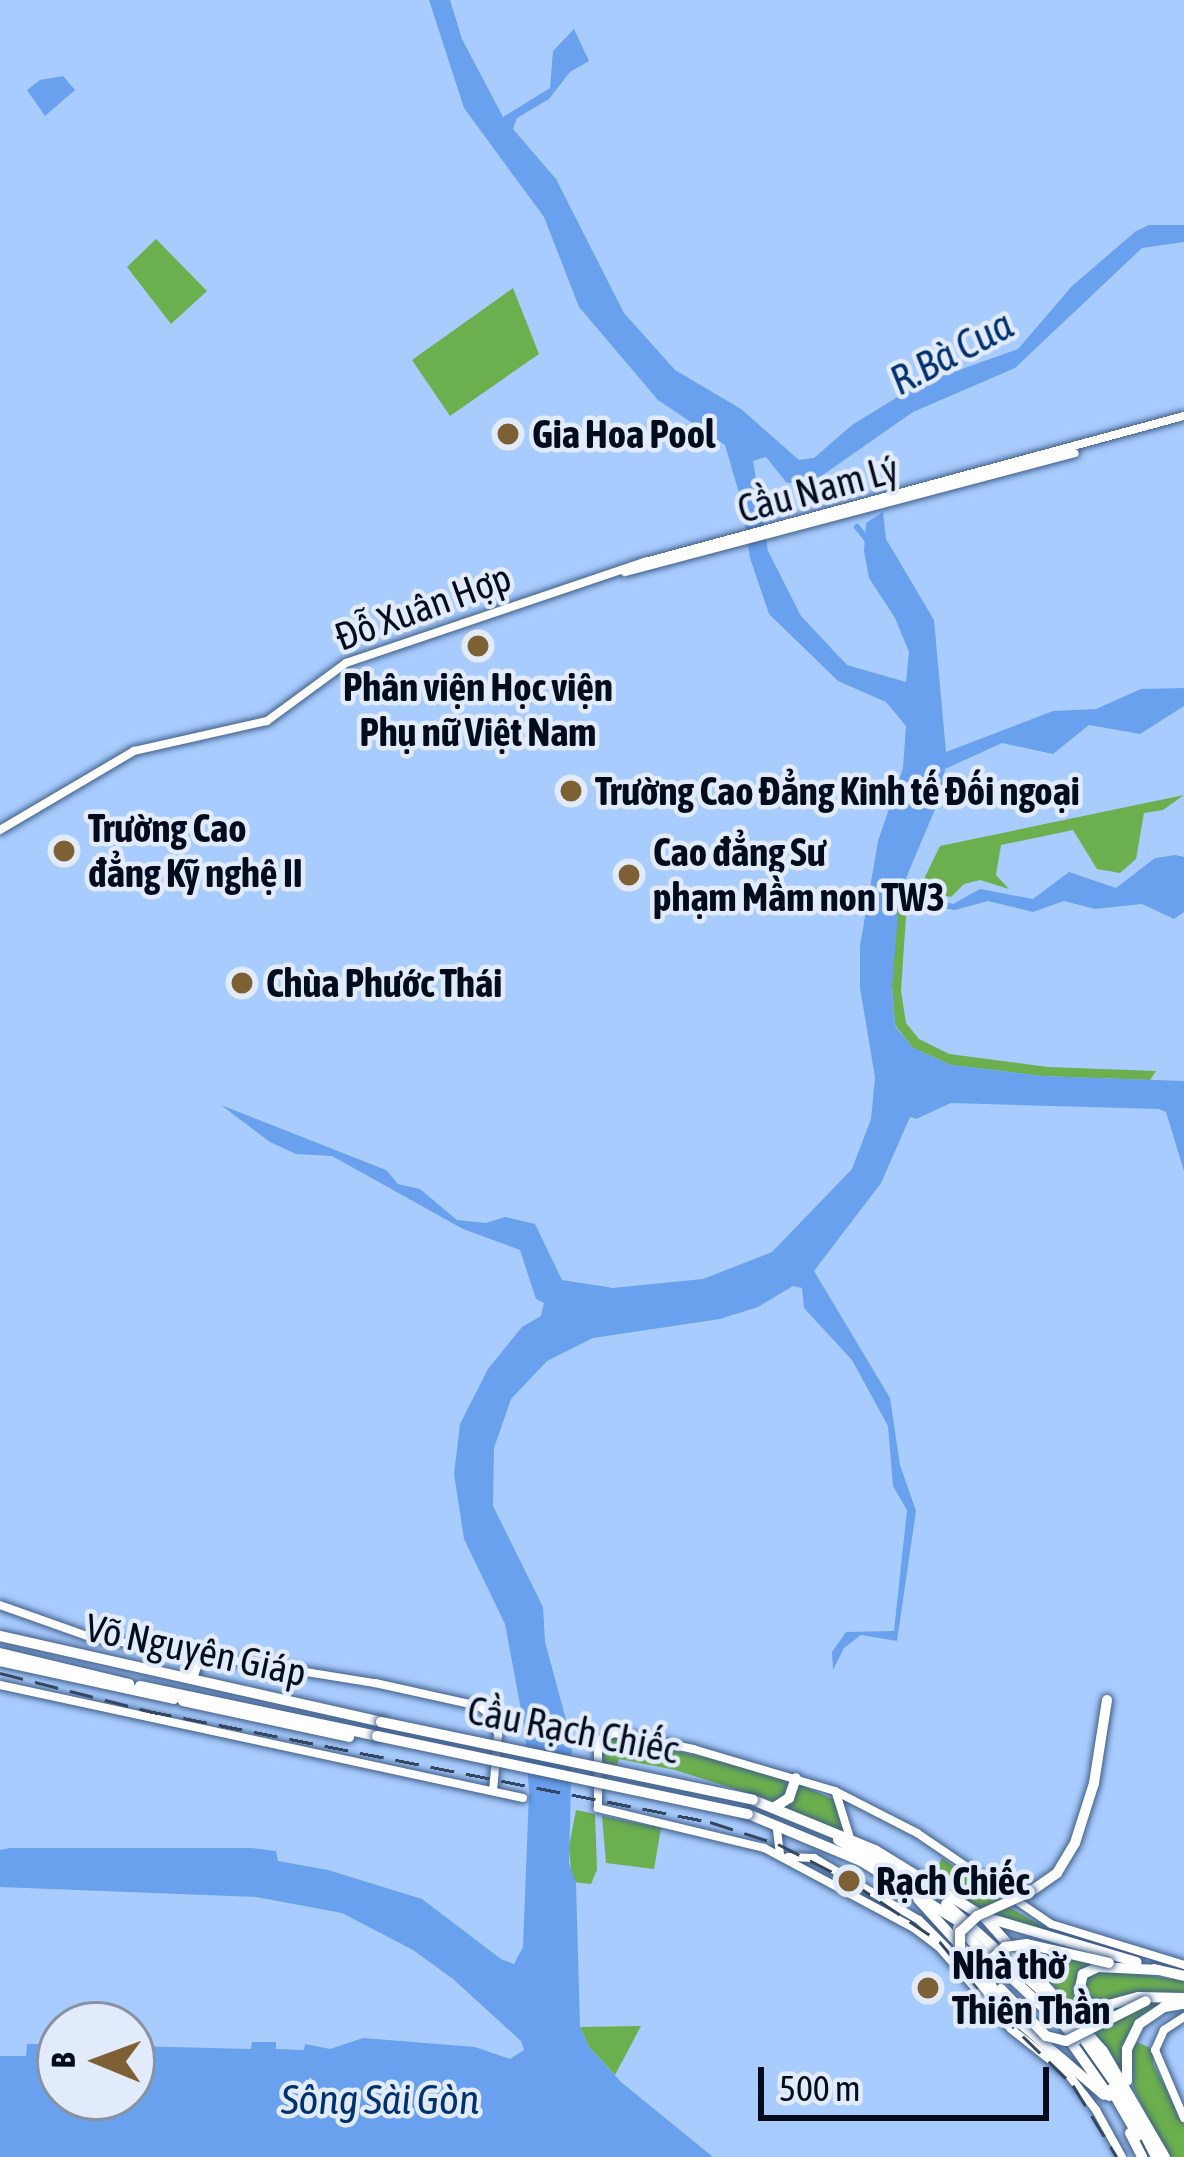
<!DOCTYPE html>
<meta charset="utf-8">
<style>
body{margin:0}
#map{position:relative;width:1184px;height:2157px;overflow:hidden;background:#a9ccfe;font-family:"Asap Condensed",sans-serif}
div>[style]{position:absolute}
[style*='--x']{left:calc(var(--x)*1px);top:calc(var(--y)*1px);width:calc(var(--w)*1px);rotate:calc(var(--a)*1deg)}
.green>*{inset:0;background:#6caf4e}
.water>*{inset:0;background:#69a1ef}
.canal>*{height:6px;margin:-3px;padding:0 3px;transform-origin:3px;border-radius:3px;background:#69a1ef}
.roads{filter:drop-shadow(0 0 3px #3e5d88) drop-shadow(0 0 3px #3e5d88)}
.secondary>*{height:8px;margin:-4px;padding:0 4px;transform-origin:4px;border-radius:4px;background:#fff}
.trunk>*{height:10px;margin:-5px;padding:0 5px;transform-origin:5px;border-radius:5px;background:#fff}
.rail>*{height:3px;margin-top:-1.5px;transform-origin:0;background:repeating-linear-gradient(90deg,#344660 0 24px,transparent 0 36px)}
.bridges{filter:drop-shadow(0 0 3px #3e5d88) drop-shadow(0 0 3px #3e5d88)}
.trunk-bridge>*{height:10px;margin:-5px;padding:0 5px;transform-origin:5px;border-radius:5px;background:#fff}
.dots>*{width:33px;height:33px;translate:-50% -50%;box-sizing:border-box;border:6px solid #e1ebfb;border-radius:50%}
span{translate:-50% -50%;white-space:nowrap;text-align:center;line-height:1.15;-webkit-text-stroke:9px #e1ebfb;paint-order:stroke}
.poi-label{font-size:39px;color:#020c1c;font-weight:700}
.left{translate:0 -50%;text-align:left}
.street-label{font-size:39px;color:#020c1c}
.water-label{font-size:42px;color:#01326e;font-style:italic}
.north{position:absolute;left:36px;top:2001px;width:120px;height:120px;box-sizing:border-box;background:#e1ebfb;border:3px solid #8892a2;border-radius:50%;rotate:271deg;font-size:33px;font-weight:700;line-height:48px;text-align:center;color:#020c1c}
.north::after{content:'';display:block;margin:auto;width:42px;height:54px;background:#7d6033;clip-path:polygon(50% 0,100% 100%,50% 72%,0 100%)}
.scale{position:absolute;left:758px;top:2067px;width:291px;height:54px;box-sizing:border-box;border:6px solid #020c1c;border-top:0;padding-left:15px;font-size:36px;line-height:42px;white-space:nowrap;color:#020c1c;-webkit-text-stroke:9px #e1ebfb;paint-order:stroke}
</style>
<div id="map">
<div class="green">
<div style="clip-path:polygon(156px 239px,207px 291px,171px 324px,127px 267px)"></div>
<div style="clip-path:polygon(513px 288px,539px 354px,450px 416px,412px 360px)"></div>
<div style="clip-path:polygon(1184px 795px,1163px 810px,1144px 813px,1136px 859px,1120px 873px,1097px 869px,1073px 830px,1001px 845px,996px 875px,1009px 889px,980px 880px,964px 884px,951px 897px,919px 889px,940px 846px)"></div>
<div style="clip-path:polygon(907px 901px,901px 991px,906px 1023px,919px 1039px,949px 1054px,1048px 1067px,1156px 1071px,1150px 1080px,1042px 1076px,951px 1065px,913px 1048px,895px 1025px,892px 986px,895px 913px,898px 902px)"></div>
<div style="clip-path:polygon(614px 1737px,765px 1771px,785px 1779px,789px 1792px,779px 1803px,675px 1770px,619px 1759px,617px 1765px,599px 1764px,601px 1742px)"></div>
<div style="clip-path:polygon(798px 1784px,835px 1800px,844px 1832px,783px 1808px)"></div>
<div style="clip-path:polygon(576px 1810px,595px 1814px,597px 1870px,591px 1884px,572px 1882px,569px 1847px)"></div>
<div style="clip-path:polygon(602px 1816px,661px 1828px,654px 1869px,606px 1863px)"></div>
<div style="clip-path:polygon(942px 1858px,1007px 1906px,1062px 1937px,998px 1919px,931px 1880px)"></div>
<div style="clip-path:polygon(1028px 1947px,1101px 1964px,1088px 1968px,1082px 2004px,1175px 2000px,1141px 2018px,1123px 2074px,1068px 2001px,1019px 1950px)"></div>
<div style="clip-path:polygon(1104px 1968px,1184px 1981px,1184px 1995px,1089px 2003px,1080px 1986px,1091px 1971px)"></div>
<div style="clip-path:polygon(641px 2026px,615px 2075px,589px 2047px,580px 2027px)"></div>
<div style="clip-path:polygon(1132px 2040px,1153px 2049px,1153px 2064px,1184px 2122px,1184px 2157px,1169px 2157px,1133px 2088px)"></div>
</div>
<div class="water">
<div style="clip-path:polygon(429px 0,450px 0,462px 39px,503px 117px,550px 88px,553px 51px,574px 29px,589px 61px,570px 72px,549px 99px,517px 118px,513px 129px,556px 179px,624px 313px,675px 370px,741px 409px,799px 460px,814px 458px,852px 425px,917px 385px,1018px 349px,1072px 286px,1136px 231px,1149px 225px,1184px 225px,1184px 242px,1142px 248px,1015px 368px,913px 412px,817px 479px,802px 486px,786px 482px,766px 457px,753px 461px,768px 551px,801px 616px,847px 665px,906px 682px,909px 652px,895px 618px,869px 578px,864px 551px,866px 523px,883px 512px,886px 539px,934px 620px,946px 752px,1053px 711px,1096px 709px,1141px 689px,1184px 688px,1184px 706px,1140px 734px,1089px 725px,1053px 754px,1002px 743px,945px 769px,941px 795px,901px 890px,953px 904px,980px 889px,1033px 899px,1069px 872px,1116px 888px,1155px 858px,1175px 855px,1184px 857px,1184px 912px,1174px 919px,1142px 904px,1095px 909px,1064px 901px,1033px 912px,988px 901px,955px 910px,899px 902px,892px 986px,895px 1026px,913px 1048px,951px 1065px,1042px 1076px,1184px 1081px,1184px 1171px,1166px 1112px,1159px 1109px,951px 1103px,916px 1119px,910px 1117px,881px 1183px,814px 1271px,890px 1398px,900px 1465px,916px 1511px,897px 1641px,861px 1635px,844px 1648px,833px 1670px,832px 1652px,846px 1632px,894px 1631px,907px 1510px,893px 1486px,888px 1426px,852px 1360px,804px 1308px,802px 1288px,793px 1286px,758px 1307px,720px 1319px,593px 1338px,547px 1361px,511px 1399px,494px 1448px,493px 1506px,543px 1607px,545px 1642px,572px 1742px,569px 1863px,576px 1883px,580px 2027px,589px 2047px,621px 2082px,713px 2157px,0 2157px,0 2056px,26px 2056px,27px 2044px,60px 2044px,60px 2097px,132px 2097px,132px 2046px,251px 2049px,252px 2042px,276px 2042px,276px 2049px,304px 2050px,305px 2044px,330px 2049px,363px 2038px,475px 2047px,510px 2059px,524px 2050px,521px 2041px,453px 1979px,413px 1950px,342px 1913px,256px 1897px,0 1887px,0 1850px,10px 1848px,251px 1848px,276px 1851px,278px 1861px,328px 1870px,422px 1899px,501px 1959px,514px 1964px,523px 1947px,529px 1792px,525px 1731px,505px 1624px,464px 1539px,454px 1474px,460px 1424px,488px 1369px,522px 1327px,541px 1316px,544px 1303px,536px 1299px,520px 1250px,463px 1229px,332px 1156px,296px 1154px,270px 1142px,221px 1105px,386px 1170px,398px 1184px,420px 1189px,457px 1220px,486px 1223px,505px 1217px,535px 1224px,562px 1280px,613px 1288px,703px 1279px,772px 1252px,852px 1169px,871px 1119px,875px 1077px,860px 988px,860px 946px,878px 841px,903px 768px,906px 726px,886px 702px,838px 681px,769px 614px,750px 558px,741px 500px,725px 445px,658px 400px,579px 307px,544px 217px,464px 108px)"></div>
<div style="clip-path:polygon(63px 76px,75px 90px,45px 116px,27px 90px,40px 80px)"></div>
</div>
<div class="canal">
<div style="--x:857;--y:527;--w:22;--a:51"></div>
</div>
<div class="roads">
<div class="secondary">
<div style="--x:625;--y:572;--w:465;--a:-14.8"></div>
<div style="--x:0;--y:830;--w:156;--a:-30.5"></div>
<div style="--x:134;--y:751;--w:136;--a:-12.7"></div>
<div style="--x:267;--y:721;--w:98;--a:-36.3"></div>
<div style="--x:346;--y:663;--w:316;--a:-18.7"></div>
<div style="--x:645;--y:562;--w:558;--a:-15.16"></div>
<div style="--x:0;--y:1605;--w:96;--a:19.6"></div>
<div style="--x:90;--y:1637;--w:289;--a:9.2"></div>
<div style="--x:375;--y:1683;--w:107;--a:12.5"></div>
<div style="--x:479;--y:1706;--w:18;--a:38"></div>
<div style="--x:493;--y:1717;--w:19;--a:74"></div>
<div style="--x:498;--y:1735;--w:56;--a:95.1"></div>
<div style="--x:0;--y:1685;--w:535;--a:12.19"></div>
<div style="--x:836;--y:1793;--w:47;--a:72.7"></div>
<div style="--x:777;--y:1830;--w:25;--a:83"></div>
<div style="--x:788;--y:1857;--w:26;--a:2"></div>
<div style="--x:814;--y:1858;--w:122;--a:30.6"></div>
<div style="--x:919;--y:1920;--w:58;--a:45"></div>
<div style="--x:1184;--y:2017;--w:24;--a:147"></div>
<div style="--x:1164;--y:2030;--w:22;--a:114"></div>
<div style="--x:1155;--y:2050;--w:74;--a:66.9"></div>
<div style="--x:1122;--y:2157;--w:54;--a:-119"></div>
<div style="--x:1096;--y:2110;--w:46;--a:-127.9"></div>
<div style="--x:1068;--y:2074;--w:73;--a:-141.7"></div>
<div style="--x:1011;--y:2029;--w:109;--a:-131.3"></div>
<div style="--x:939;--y:1947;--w:31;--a:-143"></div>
<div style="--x:914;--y:1928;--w:170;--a:-151.9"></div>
<div style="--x:764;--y:1848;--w:171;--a:-166.5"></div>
<div style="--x:598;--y:1808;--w:67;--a:-90"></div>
<div style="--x:598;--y:1741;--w:18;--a:-27"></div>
<div style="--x:614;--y:1733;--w:81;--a:11.4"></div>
<div style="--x:693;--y:1749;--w:148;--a:16.5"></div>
<div style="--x:835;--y:1791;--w:92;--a:27.1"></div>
<div style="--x:917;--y:1833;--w:162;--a:34.2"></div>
<div style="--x:1051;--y:1924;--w:139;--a:17.1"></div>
</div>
<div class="trunk">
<div style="--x:0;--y:1636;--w:391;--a:12.7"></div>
<div style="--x:194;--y:1651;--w:27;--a:94"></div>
<div style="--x:192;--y:1678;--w:27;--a:-70"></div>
<div style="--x:0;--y:1653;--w:133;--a:13.5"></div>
<div style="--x:0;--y:1661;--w:178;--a:12.3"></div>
<div style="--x:140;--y:1686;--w:242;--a:11.9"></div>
<div style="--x:183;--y:1701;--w:170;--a:12.2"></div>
<div style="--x:753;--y:1800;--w:132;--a:22.3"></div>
<div style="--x:875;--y:1850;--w:128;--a:31.6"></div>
<div style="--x:984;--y:1917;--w:179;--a:48.4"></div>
<div style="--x:1103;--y:2051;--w:123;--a:59.7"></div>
<div style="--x:775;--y:1807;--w:17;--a:-33"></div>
<div style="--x:789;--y:1798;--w:21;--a:-71"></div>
<div style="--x:748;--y:1814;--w:122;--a:22.6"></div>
<div style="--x:861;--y:1861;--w:114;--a:31.7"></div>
<div style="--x:838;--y:1840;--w:101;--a:29.1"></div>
<div style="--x:1030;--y:1892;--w:33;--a:-35"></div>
<div style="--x:1057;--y:1873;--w:35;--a:-59"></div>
<div style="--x:1075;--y:1843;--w:63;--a:-72.4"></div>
<div style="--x:1094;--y:1783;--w:84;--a:-81.1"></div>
<div style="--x:918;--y:1899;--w:107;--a:47.7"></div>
<div style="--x:946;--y:1904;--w:149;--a:42.3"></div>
<div style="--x:988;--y:1918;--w:155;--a:16.5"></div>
<div style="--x:958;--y:1928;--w:119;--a:43"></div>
<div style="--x:1154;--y:1969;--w:31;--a:13"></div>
<div style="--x:1158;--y:1970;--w:60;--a:-177.1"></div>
<div style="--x:1098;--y:1967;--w:17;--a:155"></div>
<div style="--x:1083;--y:1974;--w:18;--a:103"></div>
<div style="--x:1079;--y:1992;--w:12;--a:59"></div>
<div style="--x:1085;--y:2002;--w:17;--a:17"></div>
<div style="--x:1101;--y:2007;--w:39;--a:-15"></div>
<div style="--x:1139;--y:1997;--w:45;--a:1.3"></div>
<div style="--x:1046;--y:2003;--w:48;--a:51"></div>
<div style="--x:999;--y:2005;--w:138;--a:40.6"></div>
<div style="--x:1076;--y:2028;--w:90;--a:54.9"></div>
<div style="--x:1128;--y:2102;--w:62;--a:63"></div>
<div style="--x:1068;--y:2038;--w:71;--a:54.7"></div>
<div style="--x:1127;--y:2081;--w:32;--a:-90"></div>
<div style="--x:1127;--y:2049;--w:28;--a:-64"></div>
<div style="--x:1139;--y:2024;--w:30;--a:-34"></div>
<div style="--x:1164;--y:2007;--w:20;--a:-9"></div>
<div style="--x:1111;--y:2089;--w:54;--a:60.1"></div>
<div style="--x:1130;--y:2133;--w:27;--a:63"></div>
</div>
</div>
<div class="rail">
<div style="--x:0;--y:1673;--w:153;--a:14.4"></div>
<div style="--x:148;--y:1711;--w:573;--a:11.17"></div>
<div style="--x:710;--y:1822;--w:71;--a:17.9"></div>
<div style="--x:778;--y:1844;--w:81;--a:27.2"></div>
<div style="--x:850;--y:1881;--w:109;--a:34.1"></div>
<div style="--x:940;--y:1942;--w:89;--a:50.4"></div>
<div style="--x:997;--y:2011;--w:106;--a:44.2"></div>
<div style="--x:1073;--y:2085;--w:84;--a:58.6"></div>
</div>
<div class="bridges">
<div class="trunk-bridge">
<div style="--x:381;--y:1722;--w:380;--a:11.8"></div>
<div style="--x:377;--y:1736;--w:379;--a:11.9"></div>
<div style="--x:1001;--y:1989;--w:65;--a:46.2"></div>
<div style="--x:1046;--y:2036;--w:21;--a:14"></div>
<div style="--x:1066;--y:2041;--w:89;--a:-26.6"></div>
<div style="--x:989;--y:1993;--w:46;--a:-128.9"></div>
<div style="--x:960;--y:1957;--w:25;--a:-90"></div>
<div style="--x:960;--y:1932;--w:23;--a:-43"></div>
<div style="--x:977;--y:1916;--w:58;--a:-24.4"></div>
<div style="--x:999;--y:2005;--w:34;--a:-111"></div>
<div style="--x:987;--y:1973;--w:15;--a:-70"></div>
<div style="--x:992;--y:1959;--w:18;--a:-43"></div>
<div style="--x:1005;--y:1947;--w:22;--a:-8"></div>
<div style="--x:1027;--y:1944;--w:84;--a:13"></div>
</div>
</div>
<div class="dots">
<div style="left:508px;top:434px;background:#7d6033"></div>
<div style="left:478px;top:646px;background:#7d6033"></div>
<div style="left:571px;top:791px;background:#7d6033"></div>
<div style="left:64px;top:851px;background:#7d6033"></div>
<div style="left:629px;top:875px;background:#7d6033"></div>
<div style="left:242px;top:983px;background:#7d6033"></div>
<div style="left:849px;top:1881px;background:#7d6033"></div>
<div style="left:928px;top:1988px;background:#7d6033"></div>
</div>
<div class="poi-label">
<span class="left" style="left:532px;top:434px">Gia Hoa Pool</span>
<span style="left:478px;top:710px">Phân viện Học viện<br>Phụ nữ Việt Nam</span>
<span class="left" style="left:595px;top:791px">Trường Cao Đẳng Kinh tế Đối ngoại</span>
<span class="left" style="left:88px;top:851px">Trường Cao<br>đẳng Kỹ nghệ II</span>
<span class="left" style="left:653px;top:875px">Cao đẳng Sư<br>phạm Mầm non TW3</span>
<span class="left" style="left:266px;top:983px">Chùa Phước Thái</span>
<span class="left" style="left:876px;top:1881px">Rạch Chiếc</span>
<span class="left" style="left:952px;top:1988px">Nhà thờ<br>Thiên Thần</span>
</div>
<div class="street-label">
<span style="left:818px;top:489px;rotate:-15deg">Cầu Nam Lý</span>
<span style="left:423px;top:607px;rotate:-20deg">Đỗ Xuân Hợp</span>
<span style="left:196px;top:1650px;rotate:12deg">Võ Nguyên Giáp</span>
<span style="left:573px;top:1730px;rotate:11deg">Cầu Rạch Chiếc</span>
</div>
<div class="water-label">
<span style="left:951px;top:352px;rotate:-28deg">R.Bà Cua</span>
<span style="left:380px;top:2099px">Sông Sài Gòn</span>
</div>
<div class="north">B</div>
<div class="scale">500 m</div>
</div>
